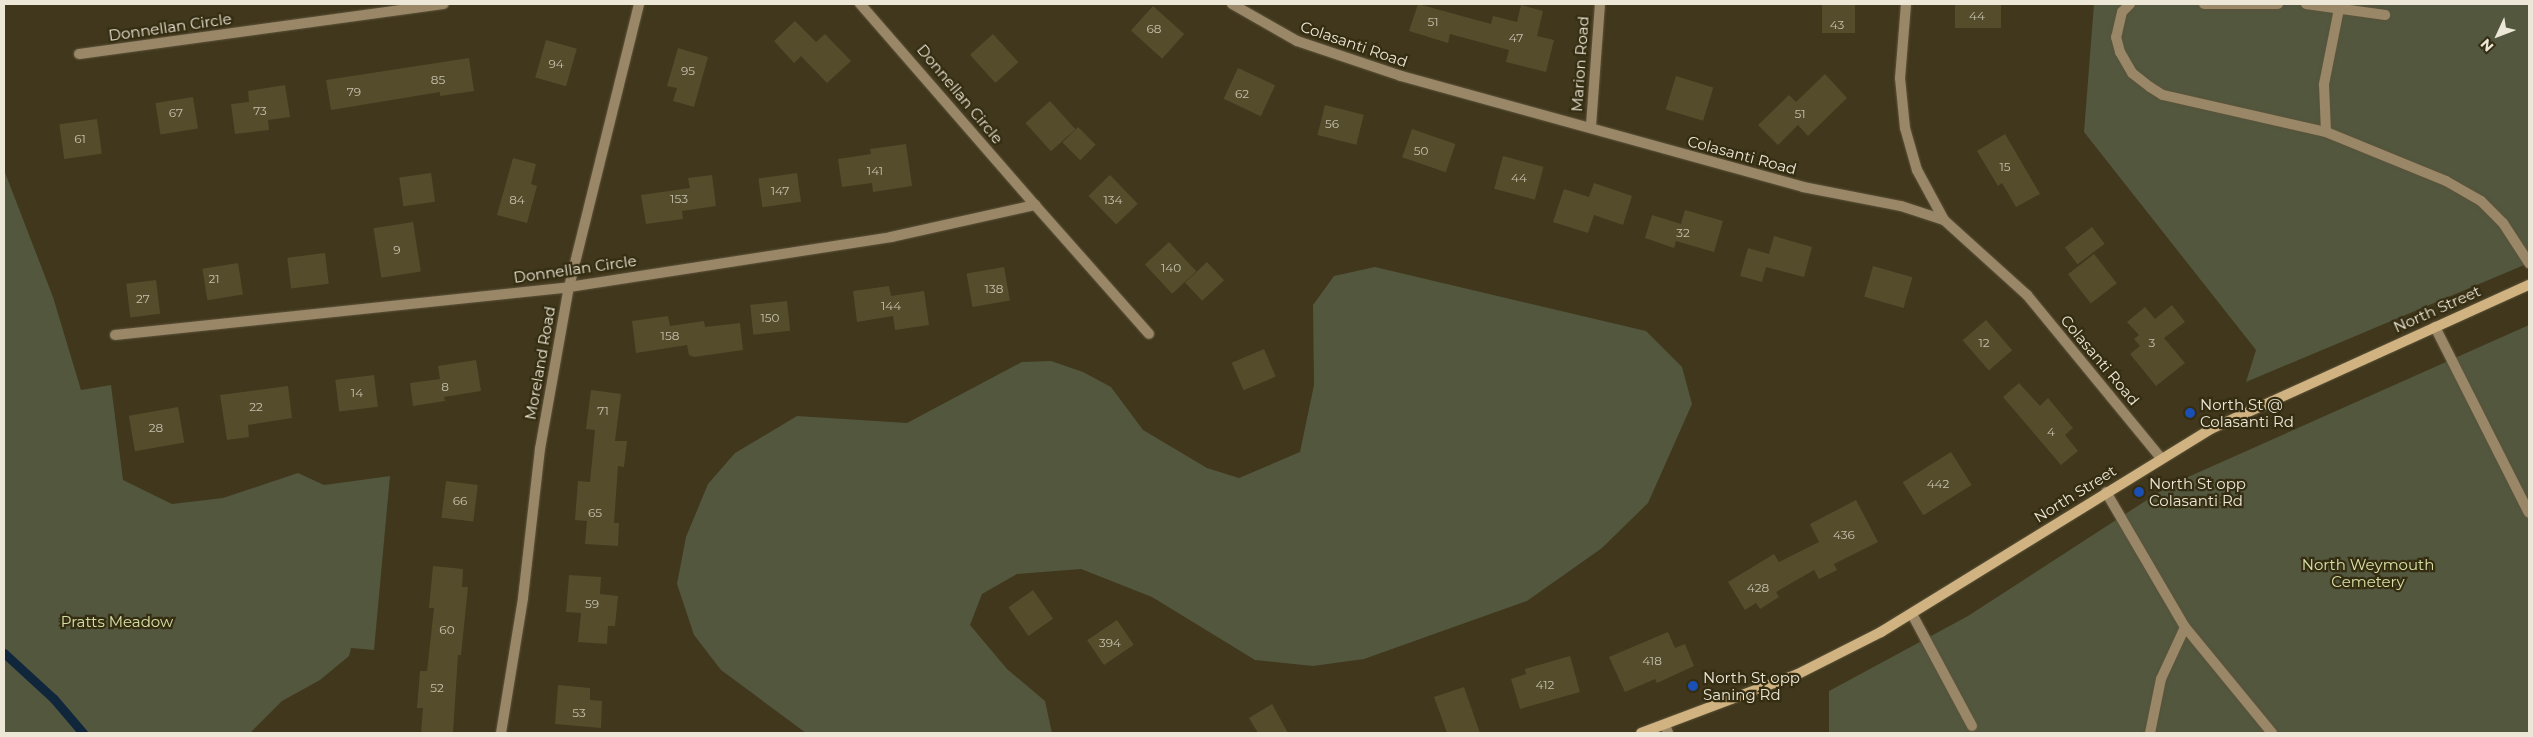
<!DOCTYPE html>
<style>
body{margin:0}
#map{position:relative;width:2533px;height:737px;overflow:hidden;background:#40371c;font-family:Montserrat,sans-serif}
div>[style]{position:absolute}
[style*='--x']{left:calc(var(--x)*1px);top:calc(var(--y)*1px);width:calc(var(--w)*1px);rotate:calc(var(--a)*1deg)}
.green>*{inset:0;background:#52573e}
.stream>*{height:9px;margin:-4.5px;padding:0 4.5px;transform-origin:4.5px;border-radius:4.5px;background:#10263b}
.building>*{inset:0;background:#554c2c;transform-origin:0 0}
.roads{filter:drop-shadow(0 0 1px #5c533a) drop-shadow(0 0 1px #5c533a)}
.lane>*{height:10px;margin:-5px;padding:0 5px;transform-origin:5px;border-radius:5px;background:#998768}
.street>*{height:10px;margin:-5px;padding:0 5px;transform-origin:5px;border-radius:5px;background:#998768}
.secondary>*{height:10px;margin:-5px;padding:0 5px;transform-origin:5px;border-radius:5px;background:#d0b381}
.dots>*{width:14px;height:14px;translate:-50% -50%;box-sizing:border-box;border:2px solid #352d12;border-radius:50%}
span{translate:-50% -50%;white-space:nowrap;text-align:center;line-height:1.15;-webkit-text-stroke:4.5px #352d12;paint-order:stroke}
.number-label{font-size:12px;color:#c6c0ac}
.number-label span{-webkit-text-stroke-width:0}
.street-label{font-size:15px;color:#ece7d7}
.poi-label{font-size:15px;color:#ece7d7}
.left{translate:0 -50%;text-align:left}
.park-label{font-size:15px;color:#d7e1a6}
.frame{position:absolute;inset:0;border:5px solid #ece7d7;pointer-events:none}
.north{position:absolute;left:2473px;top:10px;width:50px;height:50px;-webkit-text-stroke:4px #352d12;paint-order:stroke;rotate:227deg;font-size:14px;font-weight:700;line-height:20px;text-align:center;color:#ece7d7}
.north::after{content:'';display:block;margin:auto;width:18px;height:22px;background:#ece7d7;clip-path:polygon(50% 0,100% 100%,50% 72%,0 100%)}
</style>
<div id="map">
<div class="green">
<div style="clip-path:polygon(2094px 4px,2529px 4px,2529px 263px,2246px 382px,2256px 350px,2084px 132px)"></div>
<div style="clip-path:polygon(4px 170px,53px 297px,81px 390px,111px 385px,123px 480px,172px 504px,223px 498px,298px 473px,324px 485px,390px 476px,374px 650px,351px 648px,349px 656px,320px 680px,282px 701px,250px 733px,4px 733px)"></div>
<div style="clip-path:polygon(1375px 267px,1646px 331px,1682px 367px,1692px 404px,1648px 503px,1602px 548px,1527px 601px,1364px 659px,1313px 666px,1255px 660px,1152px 597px,1081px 569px,1017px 574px,982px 594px,970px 625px,1007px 669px,1045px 701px,1052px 733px,806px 733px,721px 670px,694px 635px,677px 584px,686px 537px,708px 484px,735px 453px,797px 416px,907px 423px,1022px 362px,1051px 361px,1083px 372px,1111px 387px,1143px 430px,1207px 468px,1239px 478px,1300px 452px,1314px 385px,1313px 305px,1334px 276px)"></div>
<div style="clip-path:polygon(2529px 325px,2529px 733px,1829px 733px,1829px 691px,1968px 616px,2170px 485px)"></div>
</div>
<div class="stream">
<div style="--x:4;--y:653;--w:68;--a:42.6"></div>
<div style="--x:54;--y:699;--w:45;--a:49.5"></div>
</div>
<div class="building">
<div style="clip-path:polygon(1418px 4px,1491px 24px,1493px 16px,1517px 22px,1521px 5px,1543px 11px,1537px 36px,1554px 40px,1546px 72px,1506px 62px,1509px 50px,1450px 34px,1448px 43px,1409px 31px)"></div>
<div style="left:1822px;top:4px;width:33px;height:29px"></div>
<div style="left:1955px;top:4px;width:46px;height:24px"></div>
<div style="left:1153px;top:6px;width:42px;height:33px;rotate:42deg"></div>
<div style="clip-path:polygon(795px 21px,816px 42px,825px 34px,851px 61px,827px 83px,801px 56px,794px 63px,774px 41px)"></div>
<div style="left:993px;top:34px;width:38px;height:31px;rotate:48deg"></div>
<div style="left:546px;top:40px;width:32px;height:39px;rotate:16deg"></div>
<div style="clip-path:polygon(678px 48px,708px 57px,694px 107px,673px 101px,677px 88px,667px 86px)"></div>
<div style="clip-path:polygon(469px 58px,474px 91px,440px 96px,440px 92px,331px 110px,326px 80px)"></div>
<div style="left:1238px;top:68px;width:41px;height:34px;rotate:25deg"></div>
<div style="clip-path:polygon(1825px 74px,1847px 98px,1808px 136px,1798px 125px,1778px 145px,1758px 125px,1789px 95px,1796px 102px)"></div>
<div style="left:1676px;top:76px;width:39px;height:35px;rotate:17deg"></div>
<div style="clip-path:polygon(285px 85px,290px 117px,268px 120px,269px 130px,235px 134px,231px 104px,249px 102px,248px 91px)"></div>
<div style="left:193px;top:97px;width:32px;height:38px;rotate:81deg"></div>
<div style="left:1050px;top:101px;width:38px;height:33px;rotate:48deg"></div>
<div style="left:1325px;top:105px;width:40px;height:31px;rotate:14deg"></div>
<div style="left:97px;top:119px;width:35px;height:38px;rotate:82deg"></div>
<div style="left:1078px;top:127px;width:25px;height:22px;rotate:45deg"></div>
<div style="left:1412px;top:129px;width:46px;height:30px;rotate:19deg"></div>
<div style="clip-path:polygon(2005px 134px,2040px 194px,2016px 207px,2002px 183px,1998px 186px,1977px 151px)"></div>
<div style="clip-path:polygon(906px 144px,912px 186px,873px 192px,872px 183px,842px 187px,838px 159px,871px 154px,870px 149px)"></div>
<div style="left:1503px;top:156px;width:42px;height:34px;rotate:15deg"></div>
<div style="clip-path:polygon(513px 158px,536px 164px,531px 184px,537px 186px,527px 223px,497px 215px)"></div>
<div style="left:431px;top:173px;width:29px;height:32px;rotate:82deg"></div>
<div style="left:797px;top:173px;width:29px;height:39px;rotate:82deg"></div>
<div style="clip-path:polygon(712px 175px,716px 206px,682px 211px,683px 219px,646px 224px,641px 195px,690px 188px,688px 178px)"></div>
<div style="left:1110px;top:175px;width:40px;height:30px;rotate:46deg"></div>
<div style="clip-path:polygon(1594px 183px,1632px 196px,1623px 225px,1594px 215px,1588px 233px,1553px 222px,1564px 189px,1589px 197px)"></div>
<div style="clip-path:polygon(1685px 210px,1723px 221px,1714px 252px,1676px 241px,1674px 248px,1645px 238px,1652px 215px,1681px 224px)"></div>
<div style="left:413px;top:222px;width:50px;height:40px;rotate:81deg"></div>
<div style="left:2092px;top:227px;width:21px;height:34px;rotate:53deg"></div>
<div style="clip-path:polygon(1774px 236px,1812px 247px,1804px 277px,1766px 267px,1762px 282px,1740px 276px,1748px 248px,1769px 254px)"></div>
<div style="left:1169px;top:242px;width:40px;height:33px;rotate:47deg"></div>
<div style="left:325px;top:253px;width:31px;height:38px;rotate:83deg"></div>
<div style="left:2094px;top:254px;width:37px;height:33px;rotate:52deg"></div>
<div style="left:1207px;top:262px;width:25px;height:30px;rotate:47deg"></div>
<div style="left:238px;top:263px;width:32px;height:36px;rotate:81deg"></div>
<div style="left:1873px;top:266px;width:41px;height:32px;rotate:16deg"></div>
<div style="left:1004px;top:267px;width:34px;height:38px;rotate:80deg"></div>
<div style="left:156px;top:280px;width:34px;height:30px;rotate:83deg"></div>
<div style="clip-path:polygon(889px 286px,891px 296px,924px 291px,929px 325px,895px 330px,893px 316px,857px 322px,853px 291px)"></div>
<div style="left:787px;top:301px;width:30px;height:37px;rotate:84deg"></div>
<div style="clip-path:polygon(2172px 305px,2185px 322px,2164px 338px,2185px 363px,2156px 386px,2130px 354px,2140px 346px,2134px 339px,2139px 335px,2127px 322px,2145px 307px,2155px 319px)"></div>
<div style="clip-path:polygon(668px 316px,670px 326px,704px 321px,705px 327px,740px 323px,743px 350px,694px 357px,689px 355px,687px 345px,636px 353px,632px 321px)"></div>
<div style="left:1986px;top:320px;width:40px;height:31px;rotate:49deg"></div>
<div style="left:1264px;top:349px;width:30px;height:35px;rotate:67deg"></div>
<div style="clip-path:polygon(476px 360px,481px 391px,444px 397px,445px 401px,413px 406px,410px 383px,440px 379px,438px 366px)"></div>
<div style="left:374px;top:375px;width:32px;height:39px;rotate:83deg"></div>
<div style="clip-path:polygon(2019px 383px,2040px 406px,2048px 398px,2073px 428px,2065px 435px,2078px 451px,2061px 465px,2003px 397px)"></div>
<div style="clip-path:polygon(288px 386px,292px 418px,248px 425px,249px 437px,227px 440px,220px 395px)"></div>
<div style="clip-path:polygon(591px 390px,621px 394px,615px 441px,627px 441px,624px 467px,618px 466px,614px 523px,619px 523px,618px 546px,585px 544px,587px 521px,575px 520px,578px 481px,590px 482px,595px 430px,586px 429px)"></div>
<div style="left:178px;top:407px;width:36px;height:50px;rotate:80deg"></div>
<div style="left:1951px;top:452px;width:39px;height:57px;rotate:58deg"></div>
<div style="left:446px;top:481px;width:32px;height:37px;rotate:7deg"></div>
<div style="clip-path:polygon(1856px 500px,1878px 542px,1834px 564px,1837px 570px,1819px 579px,1814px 570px,1776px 592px,1779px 597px,1760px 609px,1756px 603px,1745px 610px,1728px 582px,1774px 554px,1779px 562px,1819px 542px,1810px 524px)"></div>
<div style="clip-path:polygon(433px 566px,463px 569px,462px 587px,468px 587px,461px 655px,458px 655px,453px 733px,421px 733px,423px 708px,417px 708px,420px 671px,427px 671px,434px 608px,429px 608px)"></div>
<div style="clip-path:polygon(569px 575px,601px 577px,600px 594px,618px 596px,615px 626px,608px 626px,607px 644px,578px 642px,581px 613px,566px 612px)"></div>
<div style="left:1033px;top:590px;width:35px;height:30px;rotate:55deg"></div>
<div style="left:1117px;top:620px;width:30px;height:36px;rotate:56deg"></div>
<div style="clip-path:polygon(1668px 632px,1675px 648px,1685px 644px,1694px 666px,1657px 683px,1655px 679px,1625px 692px,1609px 657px)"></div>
<div style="clip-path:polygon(1570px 656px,1580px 692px,1520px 709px,1511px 679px,1526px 674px,1525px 669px)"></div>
<div style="clip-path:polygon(558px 685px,590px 688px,590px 700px,602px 701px,601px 728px,555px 724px)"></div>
<div style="clip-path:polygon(1464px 687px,1480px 733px,1447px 733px,1434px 697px)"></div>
<div style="clip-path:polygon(1272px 704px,1288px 733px,1258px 733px,1249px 718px)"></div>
</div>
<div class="roads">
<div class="lane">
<div style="--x:2130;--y:4;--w:11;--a:135"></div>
<div style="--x:2122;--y:12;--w:26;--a:103"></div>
<div style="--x:2116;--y:37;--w:16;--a:75"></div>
<div style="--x:2120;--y:52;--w:24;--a:60"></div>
<div style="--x:2132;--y:73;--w:23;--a:38"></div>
<div style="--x:2150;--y:87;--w:15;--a:32"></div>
<div style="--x:2163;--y:95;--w:167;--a:12.8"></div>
<div style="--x:2326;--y:132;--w:130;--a:22.2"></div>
<div style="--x:2446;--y:181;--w:40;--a:29.7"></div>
<div style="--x:2481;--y:201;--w:31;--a:45"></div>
<div style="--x:2503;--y:223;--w:48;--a:57"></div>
<div style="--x:2204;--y:4;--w:74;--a:0"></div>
<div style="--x:2306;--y:4;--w:80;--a:7.9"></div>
<div style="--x:2326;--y:132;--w:48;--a:-92.4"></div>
<div style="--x:2324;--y:84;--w:76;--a:-78.7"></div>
<div style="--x:2435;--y:327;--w:208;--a:63.2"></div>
<div style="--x:2106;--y:492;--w:156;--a:59.7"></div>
<div style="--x:1912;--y:614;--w:127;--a:61.8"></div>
<div style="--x:2150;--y:733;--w:55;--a:-78.5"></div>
<div style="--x:2161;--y:679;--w:57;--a:-65.2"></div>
<div style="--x:2185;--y:627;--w:137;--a:50.6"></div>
</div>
<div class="street">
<div style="--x:1232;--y:4;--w:75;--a:29.6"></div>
<div style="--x:1297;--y:41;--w:110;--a:18.6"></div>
<div style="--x:1401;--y:76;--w:417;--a:15.4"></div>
<div style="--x:1803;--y:187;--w:100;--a:11"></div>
<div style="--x:1901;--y:206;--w:45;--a:18"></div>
<div style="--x:1944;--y:220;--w:112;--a:42.1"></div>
<div style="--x:2027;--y:295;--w:211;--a:50.6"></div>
<div style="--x:1906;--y:4;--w:74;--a:94.6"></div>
<div style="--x:1900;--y:78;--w:50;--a:84.3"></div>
<div style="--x:1905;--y:128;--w:44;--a:74.1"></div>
<div style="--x:1917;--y:170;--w:57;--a:61.6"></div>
<div style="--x:79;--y:54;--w:368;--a:-7.8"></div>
<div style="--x:1591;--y:126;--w:122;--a:-85.8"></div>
<div style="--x:1035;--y:205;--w:172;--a:48.5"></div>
<div style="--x:115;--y:335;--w:457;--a:-6"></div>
<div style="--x:569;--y:287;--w:326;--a:-8.8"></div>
<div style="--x:891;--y:237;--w:148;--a:-12.5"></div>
<div style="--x:1035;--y:205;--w:267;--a:-131"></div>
<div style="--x:1665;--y:725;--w:9;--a:69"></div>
<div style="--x:501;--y:733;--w:137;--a:-80.7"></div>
<div style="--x:523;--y:598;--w:150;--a:-83.5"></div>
<div style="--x:540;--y:449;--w:165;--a:-79.9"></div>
<div style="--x:569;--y:287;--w:292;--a:-76.1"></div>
</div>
<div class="secondary">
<div style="--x:1641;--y:733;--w:168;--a:-20.6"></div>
<div style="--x:1798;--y:674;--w:93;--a:-26.8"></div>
<div style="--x:1881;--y:632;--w:387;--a:-31.6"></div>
<div style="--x:2211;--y:429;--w:349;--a:-24.4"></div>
</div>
</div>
<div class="dots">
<div style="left:2190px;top:413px;background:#1a4fb4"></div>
<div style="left:2139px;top:492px;background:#1a4fb4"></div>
<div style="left:1693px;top:686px;background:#1a4fb4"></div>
</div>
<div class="number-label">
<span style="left:1977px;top:16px">44</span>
<span style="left:1433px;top:22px">51</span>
<span style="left:1837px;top:25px">43</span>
<span style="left:1154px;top:29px">68</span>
<span style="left:1516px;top:38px">47</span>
<span style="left:556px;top:64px">94</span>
<span style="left:688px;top:71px">95</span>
<span style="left:438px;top:80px">85</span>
<span style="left:354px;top:92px">79</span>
<span style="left:1242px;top:94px">62</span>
<span style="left:260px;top:111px">73</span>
<span style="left:176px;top:113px">67</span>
<span style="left:1800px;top:114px">51</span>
<span style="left:1332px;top:124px">56</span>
<span style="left:80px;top:139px">61</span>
<span style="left:1421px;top:151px">50</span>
<span style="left:2005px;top:167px">15</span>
<span style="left:875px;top:171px">141</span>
<span style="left:1519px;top:178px">44</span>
<span style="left:780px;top:191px">147</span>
<span style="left:679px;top:199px">153</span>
<span style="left:517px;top:200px">84</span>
<span style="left:1113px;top:200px">134</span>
<span style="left:1683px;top:233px">32</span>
<span style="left:397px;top:250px">9</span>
<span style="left:1171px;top:268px">140</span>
<span style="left:214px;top:279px">21</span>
<span style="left:994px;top:289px">138</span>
<span style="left:143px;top:299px">27</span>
<span style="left:891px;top:306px">144</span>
<span style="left:770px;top:318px">150</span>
<span style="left:670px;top:336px">158</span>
<span style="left:1984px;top:343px">12</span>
<span style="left:2152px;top:343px">3</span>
<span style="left:445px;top:387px">8</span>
<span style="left:357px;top:393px">14</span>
<span style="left:256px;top:407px">22</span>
<span style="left:603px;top:411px">71</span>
<span style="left:156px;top:428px">28</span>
<span style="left:2051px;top:432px">4</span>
<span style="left:1938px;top:484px">442</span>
<span style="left:460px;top:501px">66</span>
<span style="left:595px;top:513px">65</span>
<span style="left:1844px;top:535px">436</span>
<span style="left:1758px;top:588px">428</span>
<span style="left:592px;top:604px">59</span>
<span style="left:447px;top:630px">60</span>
<span style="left:1110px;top:643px">394</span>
<span style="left:1652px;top:661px">418</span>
<span style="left:1545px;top:685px">412</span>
<span style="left:437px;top:688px">52</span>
<span style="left:579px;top:713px">53</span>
</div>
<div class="street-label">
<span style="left:170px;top:27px;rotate:-8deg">Donnellan Circle</span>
<span style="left:1354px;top:44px;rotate:19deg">Colasanti Road</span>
<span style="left:1580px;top:64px;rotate:-86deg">Marion Road</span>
<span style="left:960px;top:94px;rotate:50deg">Donnellan Circle</span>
<span style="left:1742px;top:155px;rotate:15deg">Colasanti Road</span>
<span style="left:575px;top:269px;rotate:-8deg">Donnellan Circle</span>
<span style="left:2437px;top:309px;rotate:-24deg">North Street</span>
<span style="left:2100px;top:360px;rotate:50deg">Colasanti Road</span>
<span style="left:540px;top:363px;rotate:-80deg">Moreland Road</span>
<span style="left:2075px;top:494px;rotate:-32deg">North Street</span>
</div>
<div class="poi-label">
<span class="left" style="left:2200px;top:413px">North St @<br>Colasanti Rd</span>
<span class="left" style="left:2149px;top:492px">North St opp<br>Colasanti Rd</span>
<span class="left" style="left:1703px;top:686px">North St opp<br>Saning Rd</span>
</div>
<div class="park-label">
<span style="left:2368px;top:573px">North Weymouth<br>Cemetery</span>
<span style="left:117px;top:622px">Pratts Meadow</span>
</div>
<div class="frame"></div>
<div class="north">N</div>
</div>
